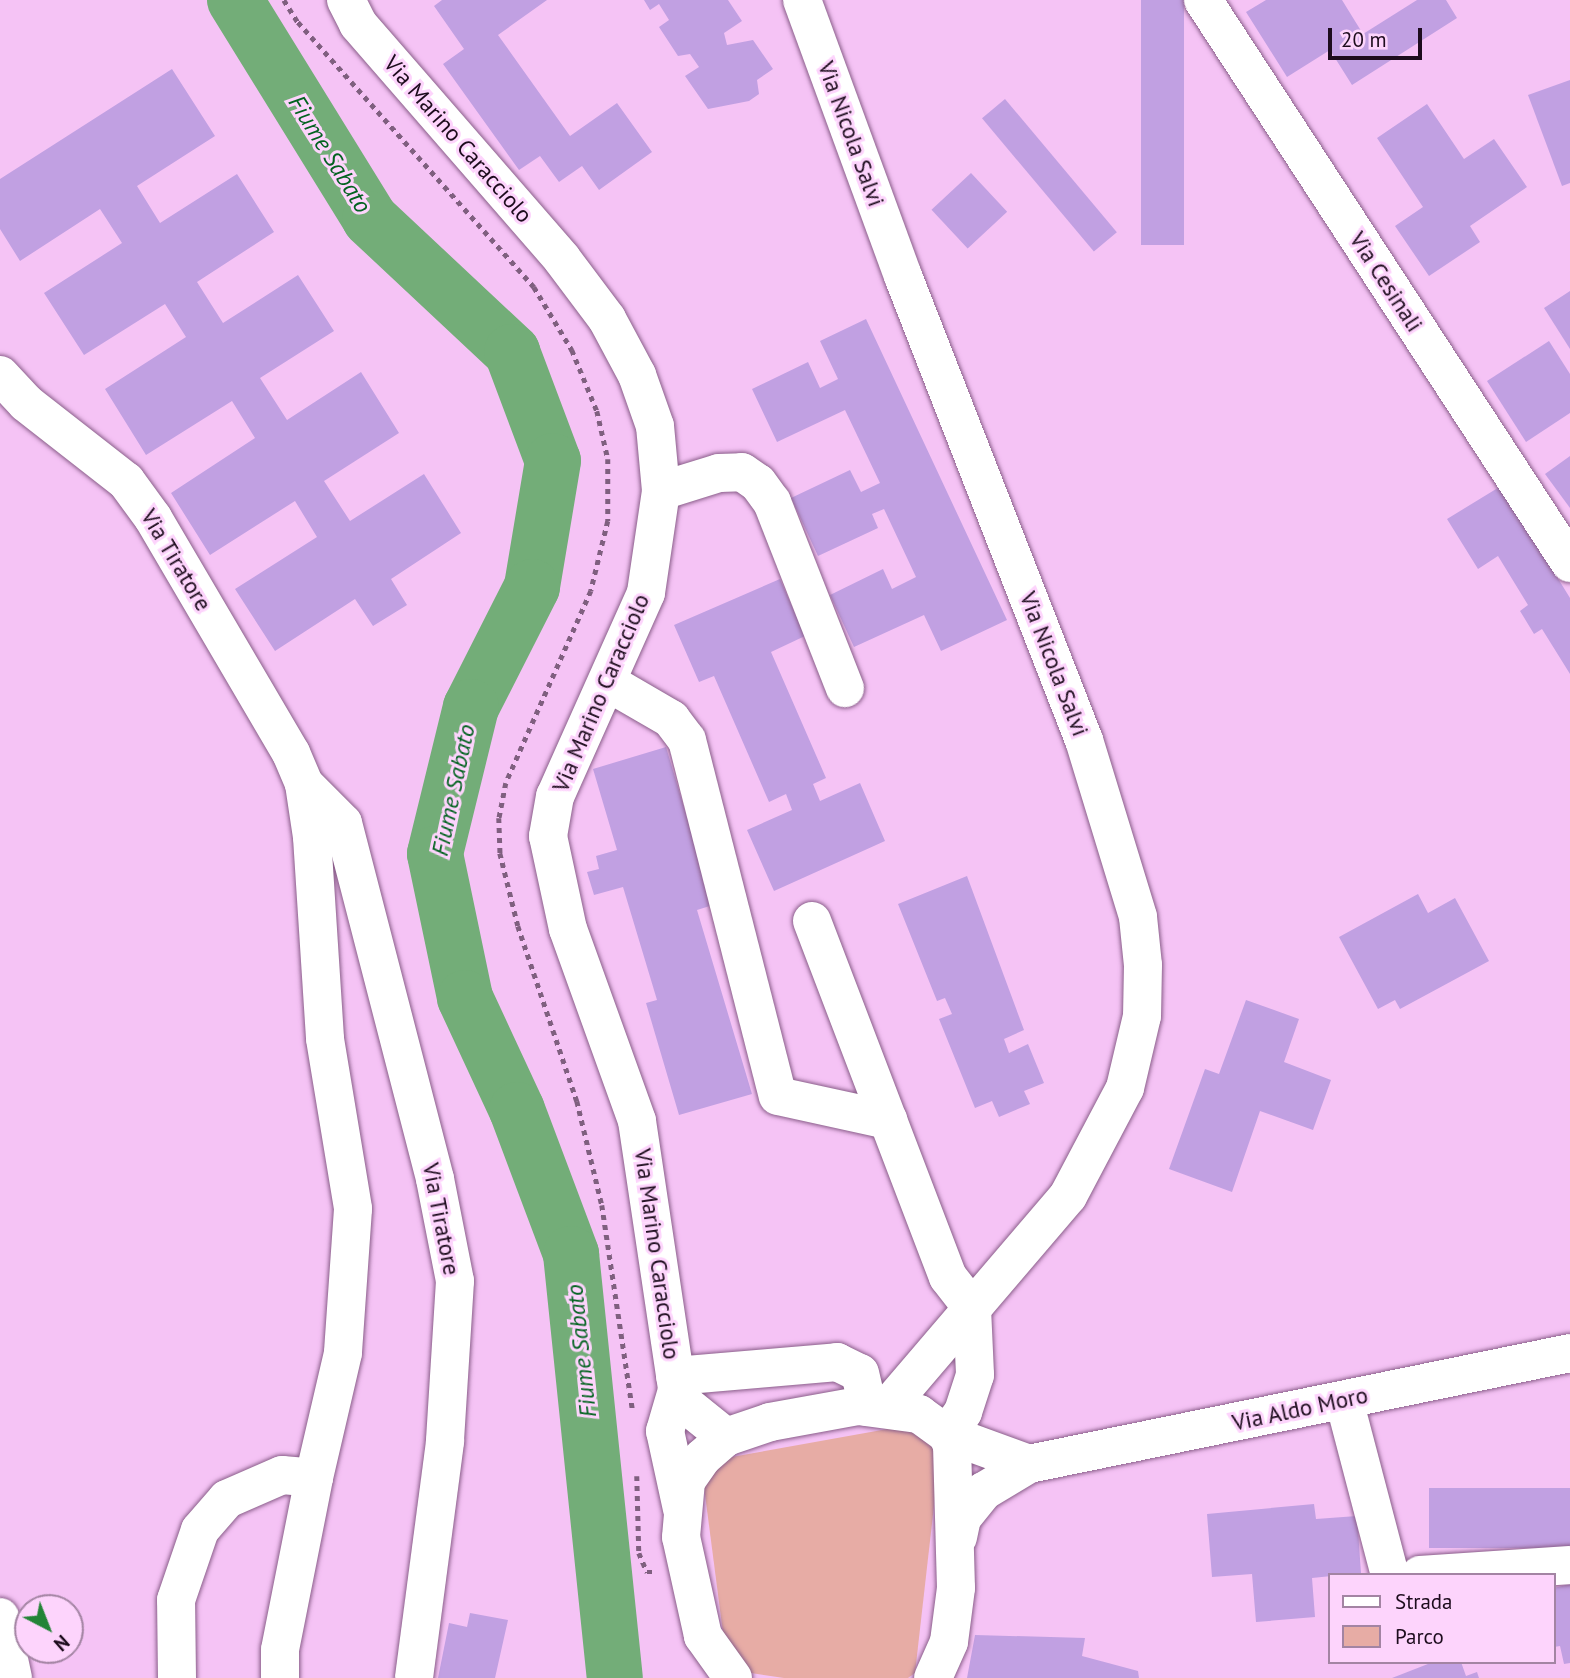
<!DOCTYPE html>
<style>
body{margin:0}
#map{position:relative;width:1570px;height:1678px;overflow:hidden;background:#f5c3f5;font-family:"PT Sans",sans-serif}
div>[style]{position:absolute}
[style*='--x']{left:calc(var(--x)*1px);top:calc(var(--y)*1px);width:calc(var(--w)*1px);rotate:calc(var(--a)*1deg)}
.green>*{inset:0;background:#e7aca5}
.river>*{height:56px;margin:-28px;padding:0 28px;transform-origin:28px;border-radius:28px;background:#73ad78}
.building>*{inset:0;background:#c1a0e2;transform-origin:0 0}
.path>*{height:4.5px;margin-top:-2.25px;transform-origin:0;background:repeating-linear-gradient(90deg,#7f5f7f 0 5px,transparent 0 10px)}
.roads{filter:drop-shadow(0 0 2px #8a5e8a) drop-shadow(0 0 2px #8a5e8a)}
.minor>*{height:38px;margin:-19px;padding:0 19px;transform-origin:19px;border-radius:19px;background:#fff}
span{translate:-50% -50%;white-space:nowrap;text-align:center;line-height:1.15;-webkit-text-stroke:6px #fdd4fc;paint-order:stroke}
.street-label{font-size:23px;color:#1d0c1d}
.water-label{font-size:24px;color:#036320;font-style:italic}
.legend{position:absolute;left:1328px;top:1573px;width:228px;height:91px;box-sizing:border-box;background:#fdd4fc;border:2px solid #a384a3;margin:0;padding:9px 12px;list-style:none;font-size:21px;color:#1d0c1d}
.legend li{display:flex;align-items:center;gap:14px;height:35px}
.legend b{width:35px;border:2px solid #a384a3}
.north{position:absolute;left:14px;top:1594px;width:70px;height:70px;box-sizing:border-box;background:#fdd4fc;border:2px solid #a384a3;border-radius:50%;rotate:138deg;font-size:19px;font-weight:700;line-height:28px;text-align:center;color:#1d0c1d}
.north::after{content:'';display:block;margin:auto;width:24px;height:32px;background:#238437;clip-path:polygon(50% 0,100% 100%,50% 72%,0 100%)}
.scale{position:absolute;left:1328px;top:28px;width:94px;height:32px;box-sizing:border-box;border:4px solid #1d0c1d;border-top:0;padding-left:9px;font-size:21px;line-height:24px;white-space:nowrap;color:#1d0c1d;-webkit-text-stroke:5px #fdd4fc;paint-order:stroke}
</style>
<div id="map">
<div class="green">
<div style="clip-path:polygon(893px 1428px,921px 1428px,941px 1444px,915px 1673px,908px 1678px,784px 1678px,751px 1673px,726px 1656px,703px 1479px,726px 1458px)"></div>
</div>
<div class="river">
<div style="--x:235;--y:0;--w:257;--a:58.3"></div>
<div style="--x:370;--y:219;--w:195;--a:43.1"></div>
<div style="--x:512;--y:352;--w:116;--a:69.4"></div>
<div style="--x:553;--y:461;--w:128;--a:99.5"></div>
<div style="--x:532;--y:587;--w:135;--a:116.9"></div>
<div style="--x:471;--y:707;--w:151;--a:103.8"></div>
<div style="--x:435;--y:854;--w:147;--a:78.2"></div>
<div style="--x:465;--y:998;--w:123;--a:65.1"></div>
<div style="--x:517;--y:1110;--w:154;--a:69.4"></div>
<div style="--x:571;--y:1254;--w:426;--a:84.1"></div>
</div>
<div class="building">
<div style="clip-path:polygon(442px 0,547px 0,498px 35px,570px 136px,617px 103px,652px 152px,599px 190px,582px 166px,559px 182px,540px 156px,519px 170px,443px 64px,464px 49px,434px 6px)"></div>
<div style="clip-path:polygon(644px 0,728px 0,742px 21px,724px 33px,727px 45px,753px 40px,773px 69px,757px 80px,759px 94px,749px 101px,708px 109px,685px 76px,699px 67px,690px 54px,678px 56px,659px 27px,669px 20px,659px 4px,650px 10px)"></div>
<div style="left:1141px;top:0;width:43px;height:245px"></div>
<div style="clip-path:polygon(1266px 0,1342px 0,1363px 34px,1417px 0,1446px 0,1457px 18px,1352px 85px,1330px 50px,1287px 77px,1246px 12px)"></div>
<div style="clip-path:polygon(172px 69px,215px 136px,137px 186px,160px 223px,237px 174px,274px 232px,197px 282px,223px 323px,298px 275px,334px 331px,260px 378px,287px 420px,361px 372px,399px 433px,324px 481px,350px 521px,424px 474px,461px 533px,391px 579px,407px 605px,373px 626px,355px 599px,275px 651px,235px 589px,317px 537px,295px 501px,210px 555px,171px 493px,255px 438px,232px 401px,146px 455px,105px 389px,186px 337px,165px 304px,84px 355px,44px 293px,122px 243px,100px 209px,20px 261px,0 229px,0 179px)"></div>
<div style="clip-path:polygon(1570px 80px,1570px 183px,1562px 186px,1528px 95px)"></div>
<div style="left:1005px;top:99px;width:174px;height:30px;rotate:50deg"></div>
<div style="clip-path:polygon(1427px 104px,1464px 159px,1494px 139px,1527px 187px,1470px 226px,1480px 242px,1429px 276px,1395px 226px,1423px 207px,1377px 138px)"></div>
<div style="left:971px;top:173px;width:53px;height:54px;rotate:47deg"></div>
<div style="clip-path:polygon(1570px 291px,1570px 349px,1544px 308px)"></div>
<div style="clip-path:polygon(866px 319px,1007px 620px,941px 651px,924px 615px,854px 647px,830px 595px,883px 569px,892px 589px,916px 577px,884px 509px,872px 514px,878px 528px,818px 556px,791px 498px,850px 470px,861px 492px,880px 483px,845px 410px,777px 442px,752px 389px,808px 362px,820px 388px,838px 379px,820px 341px)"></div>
<div style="clip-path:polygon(1549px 341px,1570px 374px,1570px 413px,1526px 442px,1487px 381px)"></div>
<div style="clip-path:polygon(1570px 456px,1570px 508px,1545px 474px)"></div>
<div style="clip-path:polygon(1501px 486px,1570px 598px,1570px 674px,1542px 629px,1534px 634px,1520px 611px,1528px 605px,1498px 556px,1478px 569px,1447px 519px)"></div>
<div style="clip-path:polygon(780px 579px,805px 636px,771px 652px,826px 778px,813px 784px,820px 801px,860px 783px,885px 841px,774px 891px,747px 830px,792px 810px,786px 794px,769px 802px,714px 676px,699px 682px,674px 625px)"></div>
<div style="clip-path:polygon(666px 747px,713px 905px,697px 910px,752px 1094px,679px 1115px,646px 1003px,657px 1000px,623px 887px,594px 895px,587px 872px,599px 869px,596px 856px,617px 850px,593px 769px)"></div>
<div style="clip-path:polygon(967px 876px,1024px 1030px,1004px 1039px,1009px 1053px,1028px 1044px,1044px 1083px,1024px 1091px,1030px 1104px,999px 1117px,992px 1101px,975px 1108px,939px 1019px,952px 1014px,945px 998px,937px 1001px,898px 904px)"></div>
<div style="clip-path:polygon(1418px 894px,1428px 913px,1455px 898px,1489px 961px,1400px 1009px,1395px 1000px,1378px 1009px,1339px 937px)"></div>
<div style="clip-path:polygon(1246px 1000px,1299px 1019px,1284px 1062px,1331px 1080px,1313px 1130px,1260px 1111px,1232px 1192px,1169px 1169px,1205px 1069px,1219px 1074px)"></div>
<div style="left:1570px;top:1488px;width:60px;height:141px;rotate:90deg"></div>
<div style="clip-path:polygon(1314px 1504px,1316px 1519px,1357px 1516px,1361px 1573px,1312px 1578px,1315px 1617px,1256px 1622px,1252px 1574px,1212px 1577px,1207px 1514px)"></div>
<div style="clip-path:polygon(1570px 1584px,1570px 1663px,1564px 1664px,1560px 1646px,1554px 1647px,1554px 1588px)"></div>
<div style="clip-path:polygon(470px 1613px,508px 1620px,495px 1678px,438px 1678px,449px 1623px,467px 1627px)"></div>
<div style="clip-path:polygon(975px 1635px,1085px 1638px,1082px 1656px,1138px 1671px,1139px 1678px,967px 1678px)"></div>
<div style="clip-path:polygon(1433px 1662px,1461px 1662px,1466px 1676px,1477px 1672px,1479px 1678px,1392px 1678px)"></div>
</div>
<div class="path">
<div style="--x:284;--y:0;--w:26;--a:58"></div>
<div style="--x:298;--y:22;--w:355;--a:48.3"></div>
<div style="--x:534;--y:287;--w:74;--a:58.9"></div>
<div style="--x:572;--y:350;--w:66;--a:67.7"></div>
<div style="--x:597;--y:411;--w:49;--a:77.1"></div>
<div style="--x:608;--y:459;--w:62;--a:90"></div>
<div style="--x:608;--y:521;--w:72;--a:103.7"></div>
<div style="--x:591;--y:591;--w:210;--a:113.9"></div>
<div style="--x:506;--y:783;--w:36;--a:101"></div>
<div style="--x:499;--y:818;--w:35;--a:88"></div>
<div style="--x:500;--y:853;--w:75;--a:76.1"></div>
<div style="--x:518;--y:926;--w:185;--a:71.4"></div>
<div style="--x:577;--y:1101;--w:107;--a:76.5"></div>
<div style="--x:602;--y:1205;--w:209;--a:81.5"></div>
<div style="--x:637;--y:1476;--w:77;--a:88.5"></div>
<div style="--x:639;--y:1553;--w:21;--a:67"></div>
<div style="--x:647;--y:1572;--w:6;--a:0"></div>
</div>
<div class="roads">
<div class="minor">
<div style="--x:346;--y:0;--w:27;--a:63"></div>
<div style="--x:358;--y:24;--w:311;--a:49"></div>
<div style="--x:562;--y:259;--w:75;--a:53.1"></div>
<div style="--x:607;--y:319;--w:64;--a:61.8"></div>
<div style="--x:637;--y:375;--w:54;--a:70.6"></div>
<div style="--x:655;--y:426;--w:65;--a:84.7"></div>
<div style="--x:661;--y:491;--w:103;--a:98.4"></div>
<div style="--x:646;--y:593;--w:222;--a:114.1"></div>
<div style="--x:555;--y:796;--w:41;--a:99.9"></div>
<div style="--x:548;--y:836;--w:95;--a:77.9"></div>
<div style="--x:568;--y:929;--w:204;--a:70.2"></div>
<div style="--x:637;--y:1121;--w:272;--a:81.5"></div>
<div style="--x:677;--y:1390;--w:16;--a:60"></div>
<div style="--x:685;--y:1404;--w:53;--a:38.8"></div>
<div style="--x:802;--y:0;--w:294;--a:69.9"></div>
<div style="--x:903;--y:276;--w:498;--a:68.7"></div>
<div style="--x:1084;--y:740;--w:185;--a:73"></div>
<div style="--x:1138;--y:917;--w:48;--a:84.1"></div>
<div style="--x:1143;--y:965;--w:51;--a:91.1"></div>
<div style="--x:1142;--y:1016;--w:74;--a:103.3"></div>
<div style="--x:1125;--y:1088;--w:122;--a:117.8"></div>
<div style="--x:1068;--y:1196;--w:280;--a:130.5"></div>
<div style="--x:1203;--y:0;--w:672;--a:56.9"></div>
<div style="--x:0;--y:375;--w:38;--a:47"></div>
<div style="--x:26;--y:403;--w:127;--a:38"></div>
<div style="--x:126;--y:481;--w:46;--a:53.9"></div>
<div style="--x:153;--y:518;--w:273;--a:59.6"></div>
<div style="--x:291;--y:753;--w:34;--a:67"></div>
<div style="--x:304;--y:784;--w:54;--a:81.4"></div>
<div style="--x:312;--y:837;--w:202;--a:86.3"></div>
<div style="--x:325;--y:1039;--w:172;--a:80.6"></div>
<div style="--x:353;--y:1209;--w:144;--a:94"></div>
<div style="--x:343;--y:1353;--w:128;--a:103.1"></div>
<div style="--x:661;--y:491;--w:61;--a:-17.2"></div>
<div style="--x:719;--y:473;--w:23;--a:-2"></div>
<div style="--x:742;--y:472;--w:19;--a:35"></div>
<div style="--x:758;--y:483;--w:24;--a:54"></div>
<div style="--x:772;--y:502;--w:200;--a:68.6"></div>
<div style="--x:609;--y:683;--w:72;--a:30.1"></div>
<div style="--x:671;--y:719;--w:26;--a:53"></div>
<div style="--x:687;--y:740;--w:367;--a:75.7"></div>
<div style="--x:778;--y:1096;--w:113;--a:12.3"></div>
<div style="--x:304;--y:784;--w:55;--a:45"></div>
<div style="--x:343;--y:823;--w:368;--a:75.5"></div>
<div style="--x:435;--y:1179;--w:104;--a:78.9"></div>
<div style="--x:455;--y:1281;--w:161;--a:93.6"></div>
<div style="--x:445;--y:1442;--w:238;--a:97.5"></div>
<div style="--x:812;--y:921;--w:381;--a:69.1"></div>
<div style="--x:948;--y:1277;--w:39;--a:52"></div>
<div style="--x:972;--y:1308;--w:67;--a:87.4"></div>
<div style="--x:975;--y:1375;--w:39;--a:108"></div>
<div style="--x:963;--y:1412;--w:27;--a:126"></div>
<div style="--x:947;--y:1434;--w:87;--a:20.1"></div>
<div style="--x:675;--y:1376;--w:163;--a:-4.9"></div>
<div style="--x:837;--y:1362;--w:25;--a:26"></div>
<div style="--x:860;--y:1373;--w:35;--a:77"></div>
<div style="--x:677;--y:1390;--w:43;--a:106.3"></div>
<div style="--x:665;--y:1431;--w:80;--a:77.7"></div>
<div style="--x:1344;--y:1400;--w:181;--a:75.3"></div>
<div style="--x:958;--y:1537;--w:19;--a:-78"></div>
<div style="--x:962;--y:1518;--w:35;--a:-51"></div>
<div style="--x:984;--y:1491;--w:52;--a:-31"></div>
<div style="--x:1029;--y:1464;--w:552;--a:-11.59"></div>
<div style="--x:1420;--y:1575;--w:150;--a:-3.8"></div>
<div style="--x:0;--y:1617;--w:62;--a:78"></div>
<div style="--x:177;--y:1678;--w:78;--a:-90.7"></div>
<div style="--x:176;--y:1600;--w:74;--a:-71.1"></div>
<div style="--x:200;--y:1530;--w:41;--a:-48.9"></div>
<div style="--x:227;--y:1499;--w:60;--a:-23.6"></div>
<div style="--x:282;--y:1475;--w:32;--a:5"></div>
<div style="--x:314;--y:1478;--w:175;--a:101.2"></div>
<div style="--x:280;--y:1650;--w:28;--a:90"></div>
<div style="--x:733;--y:1678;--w:52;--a:-125.5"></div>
<div style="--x:703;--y:1636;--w:101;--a:-102.5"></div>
<div style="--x:681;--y:1537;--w:56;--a:-84.9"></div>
<div style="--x:686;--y:1481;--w:28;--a:-55"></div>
<div style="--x:702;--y:1458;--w:32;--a:-41"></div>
<div style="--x:726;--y:1437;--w:46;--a:-18.8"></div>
<div style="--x:770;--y:1422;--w:89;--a:-10.3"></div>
<div style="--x:858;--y:1406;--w:62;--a:7.5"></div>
<div style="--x:919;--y:1414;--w:34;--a:36"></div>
<div style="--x:947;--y:1434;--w:12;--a:66"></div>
<div style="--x:952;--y:1445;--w:143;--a:88.4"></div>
<div style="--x:956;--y:1588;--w:54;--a:97.4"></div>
<div style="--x:949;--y:1642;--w:39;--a:114"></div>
</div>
</div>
<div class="street-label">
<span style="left:851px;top:134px;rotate:70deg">Via Nicola Salvi</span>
<span style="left:458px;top:139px;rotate:49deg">Via Marino Caracciolo</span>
<span style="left:1386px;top:282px;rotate:57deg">Via Cesinali</span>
<span style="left:176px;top:560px;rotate:59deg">Via Tiratore</span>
<span style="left:1054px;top:664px;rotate:69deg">Via Nicola Salvi</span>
<span style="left:601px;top:693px;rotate:-67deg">Via Marino Caracciolo</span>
<span style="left:441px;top:1219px;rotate:79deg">Via Tiratore</span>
<span style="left:657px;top:1254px;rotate:82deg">Via Marino Caracciolo</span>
<span style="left:1300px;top:1409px;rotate:-12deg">Via Aldo Moro</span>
</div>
<div class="water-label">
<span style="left:330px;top:154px;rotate:58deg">Fiume Sabato</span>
<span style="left:453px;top:790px;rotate:-78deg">Fiume Sabato</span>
<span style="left:581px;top:1351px;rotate:-96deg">Fiume Sabato</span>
</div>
<ul class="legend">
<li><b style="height:9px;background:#fff"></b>Strada</li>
<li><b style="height:19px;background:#e7aca5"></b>Parco</li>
</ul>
<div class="north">N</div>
<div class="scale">20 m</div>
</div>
